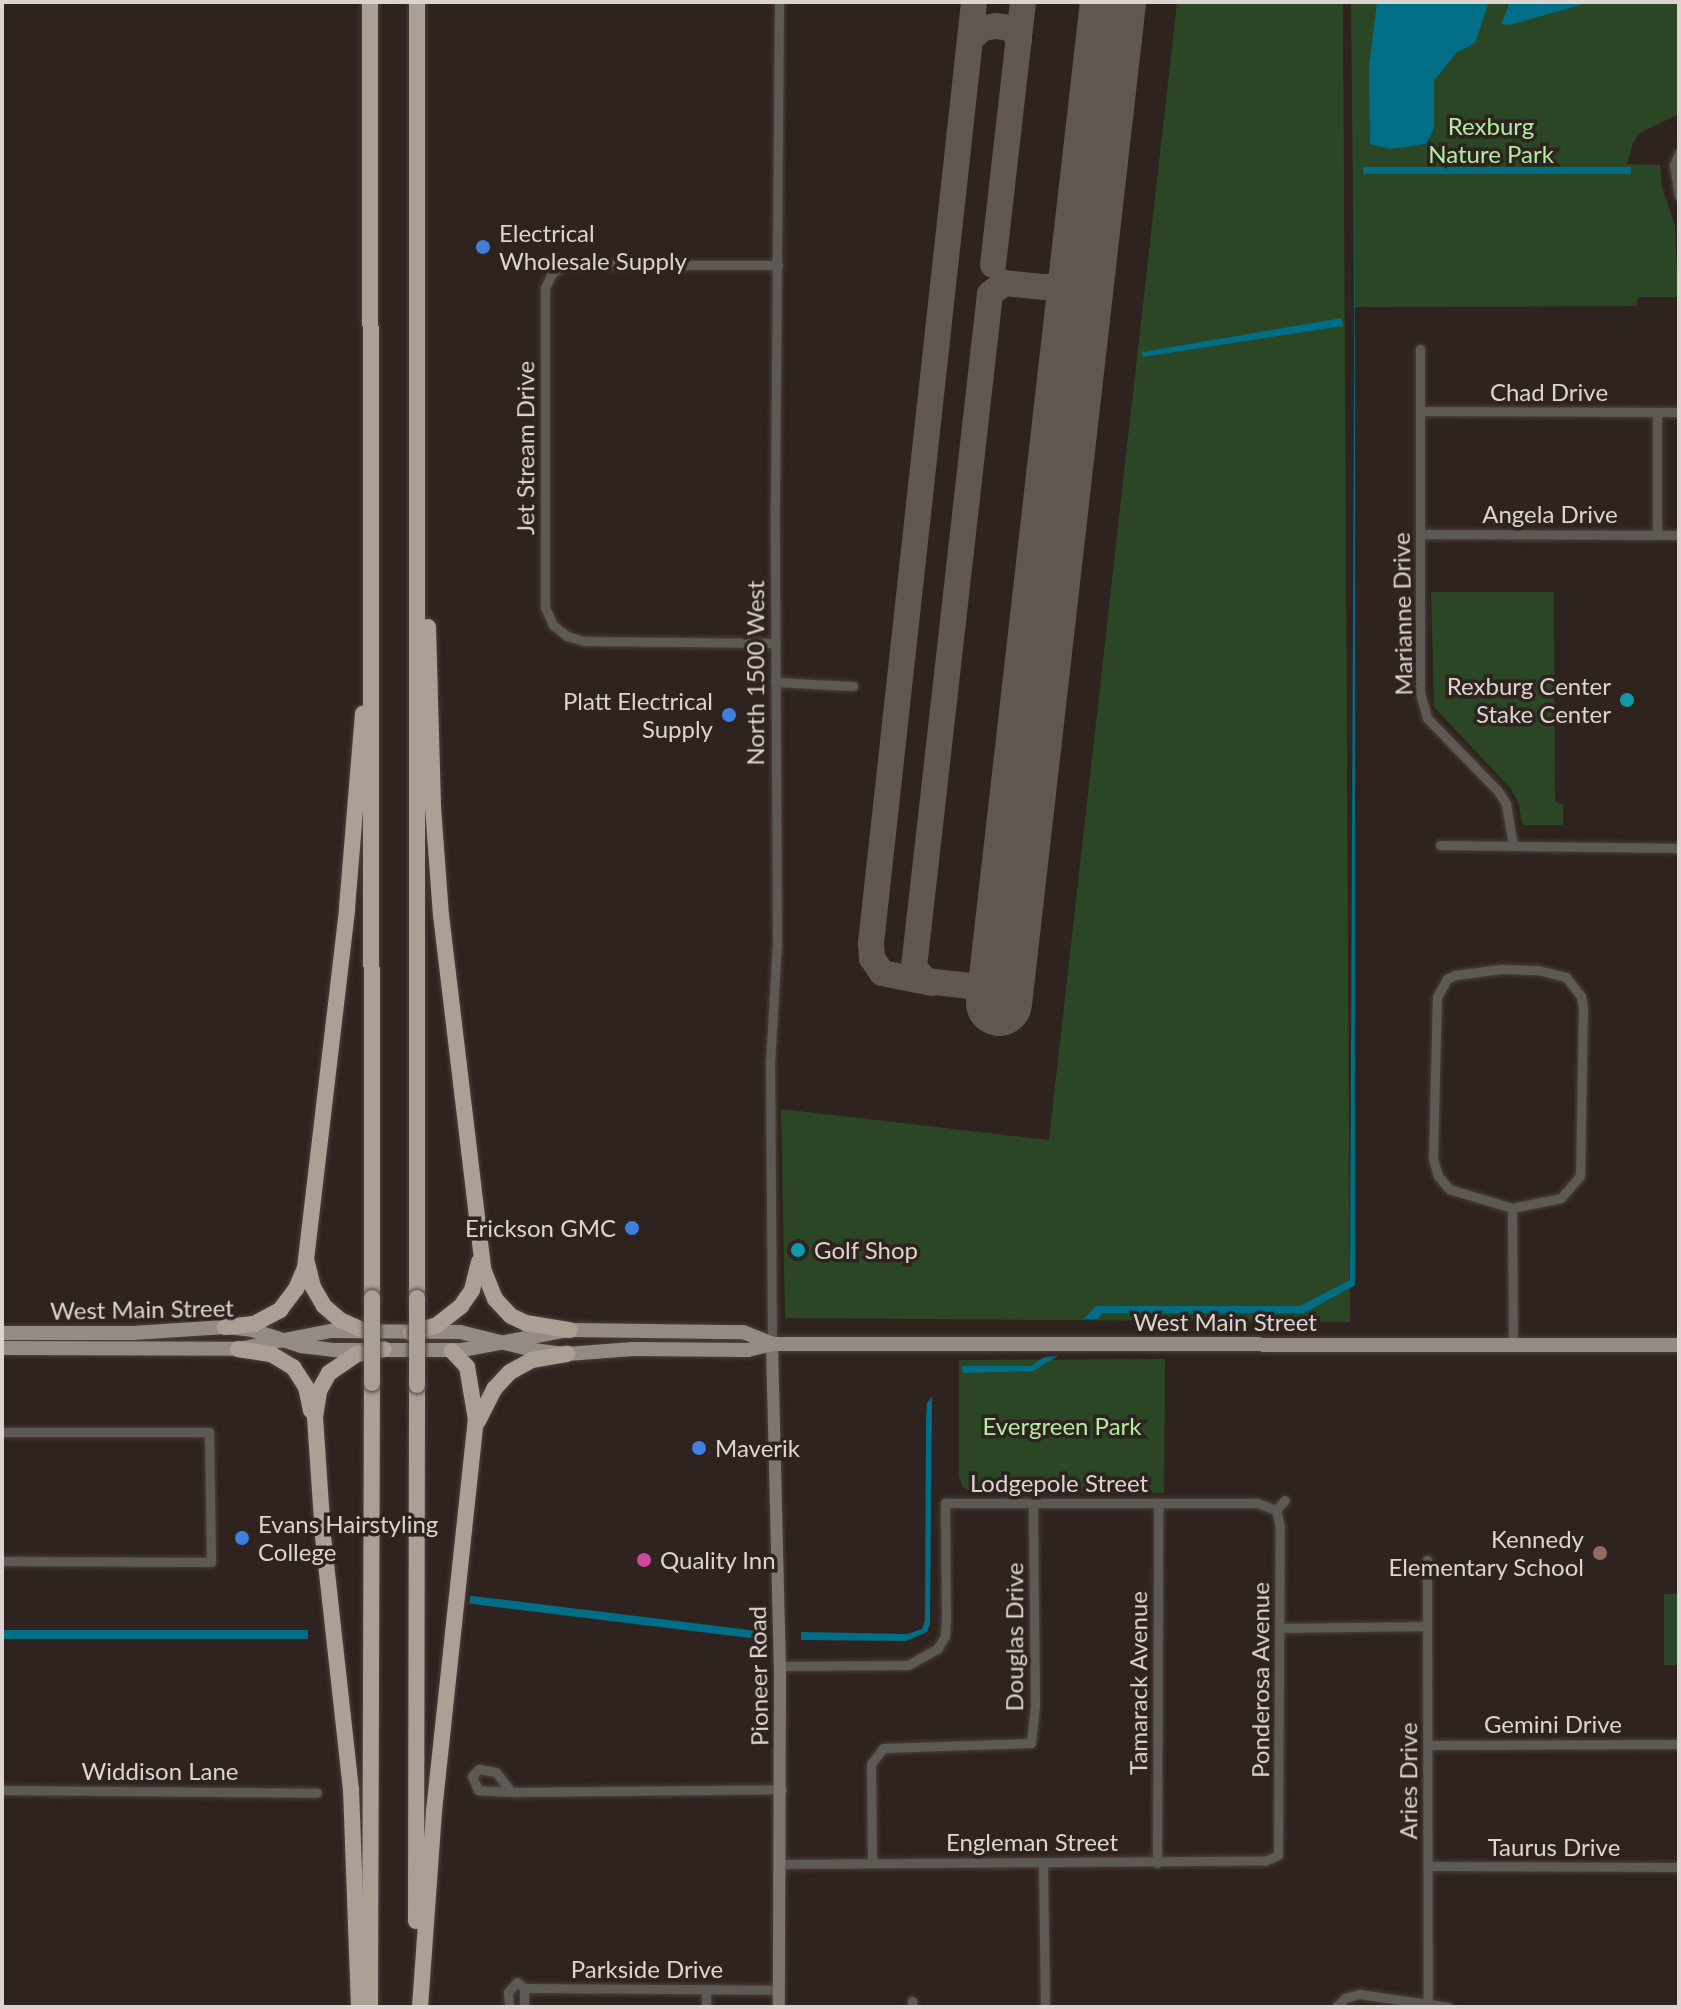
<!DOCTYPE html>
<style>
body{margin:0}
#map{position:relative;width:1681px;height:2009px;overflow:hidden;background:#2e231e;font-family:Lato,sans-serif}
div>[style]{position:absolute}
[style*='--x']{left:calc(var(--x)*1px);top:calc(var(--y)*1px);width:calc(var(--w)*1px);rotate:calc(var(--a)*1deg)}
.green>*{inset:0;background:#2b4625;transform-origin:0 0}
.water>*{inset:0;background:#006e86;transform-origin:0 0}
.taxiway>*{height:26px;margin:-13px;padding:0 13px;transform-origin:13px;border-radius:13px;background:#615752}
.runway>*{height:66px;margin:-33px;padding:0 33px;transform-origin:33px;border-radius:33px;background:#615752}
.roads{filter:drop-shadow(0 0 2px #4a3f3a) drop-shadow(0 0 2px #4a3f3a)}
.street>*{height:9px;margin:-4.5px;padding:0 4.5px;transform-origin:4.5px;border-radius:4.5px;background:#5d5955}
.secondary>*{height:12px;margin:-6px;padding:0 6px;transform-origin:6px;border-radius:6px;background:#7c766f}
.primary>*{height:14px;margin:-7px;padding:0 7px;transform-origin:7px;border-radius:7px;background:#948c84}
.highway>*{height:16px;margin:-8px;padding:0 8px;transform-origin:8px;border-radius:8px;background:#aaa096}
.bridges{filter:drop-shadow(0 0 2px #4a3f3a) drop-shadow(0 0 2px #4a3f3a)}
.highway-bridge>*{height:16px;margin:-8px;padding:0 8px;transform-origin:8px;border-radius:8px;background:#aaa096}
.dots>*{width:22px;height:22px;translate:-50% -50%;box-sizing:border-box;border:4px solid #2e231e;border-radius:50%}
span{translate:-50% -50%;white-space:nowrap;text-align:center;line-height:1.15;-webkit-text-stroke:7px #2e231e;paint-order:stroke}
.park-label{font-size:24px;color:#afeda0}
.poi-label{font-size:24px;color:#dbd4d0}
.left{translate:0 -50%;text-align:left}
.right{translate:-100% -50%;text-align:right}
.street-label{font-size:24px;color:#dbd4d0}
.frame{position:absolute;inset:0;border:4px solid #dbd4d0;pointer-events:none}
</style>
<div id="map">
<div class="green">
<div style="clip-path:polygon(1177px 2px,1343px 2px,1350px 1322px,785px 1318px,781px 1109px,1049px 1140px)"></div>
<div style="clip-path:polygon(1351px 2px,1679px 2px,1679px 114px,1640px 133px,1633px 143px,1627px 164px,1660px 165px,1662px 187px,1675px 226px,1678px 297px,1638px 297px,1637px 306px,1354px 307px)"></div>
<div style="clip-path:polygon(1431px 592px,1554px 592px,1555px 801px,1563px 805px,1563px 825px,1522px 825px,1519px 804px,1511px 789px,1434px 707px)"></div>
<div style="clip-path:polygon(1165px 1359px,1164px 1493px,971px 1492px,963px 1487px,959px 1477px,959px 1360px)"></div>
<div style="left:1664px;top:1594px;width:15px;height:71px"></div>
</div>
<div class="water">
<div style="clip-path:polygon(1377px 2px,1489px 2px,1475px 43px,1456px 53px,1434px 81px,1434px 128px,1427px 144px,1390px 149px,1370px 144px,1369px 67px)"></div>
<div style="clip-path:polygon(1510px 2px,1590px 2px,1510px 25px,1501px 24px)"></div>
<div style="left:1363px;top:167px;width:268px;height:7px"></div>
<div style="clip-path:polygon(1355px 170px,1355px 1285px,1304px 1313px,1102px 1313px,1098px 1319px,1084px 1319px,1096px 1306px,1300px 1306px,1350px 1280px)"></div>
<div style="clip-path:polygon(1342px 318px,1343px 326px,1143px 357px,1142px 352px)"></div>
<div style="clip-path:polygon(1058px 1356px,1033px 1371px,963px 1373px,962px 1366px,1031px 1366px,1044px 1357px)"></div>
<div style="clip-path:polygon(932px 1397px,930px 1624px,927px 1632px,906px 1641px,801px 1640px,801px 1632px,907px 1634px,922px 1629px,925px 1620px,926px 1419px,927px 1403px)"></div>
<div style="left:2px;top:1630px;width:306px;height:9px"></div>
<div style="left:766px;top:1632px;width:8px;height:298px;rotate:97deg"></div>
</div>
<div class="taxiway">
<div style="--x:970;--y:39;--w:17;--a:-40"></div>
<div style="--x:983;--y:28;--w:13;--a:-9"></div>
<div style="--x:996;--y:26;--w:15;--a:8"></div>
<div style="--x:1011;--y:28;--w:14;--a:54"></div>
<div style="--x:993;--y:265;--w:265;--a:-83.5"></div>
<div style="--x:1048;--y:287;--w:15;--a:-8"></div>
<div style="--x:1063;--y:285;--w:13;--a:-39"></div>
<div style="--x:1073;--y:277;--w:23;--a:-61"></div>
<div style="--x:1004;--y:965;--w:23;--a:135"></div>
<div style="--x:988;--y:981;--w:19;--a:164"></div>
<div style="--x:970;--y:986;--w:44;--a:-173.5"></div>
<div style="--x:926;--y:981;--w:18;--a:-131"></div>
<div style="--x:914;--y:967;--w:677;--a:-83.56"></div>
<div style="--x:990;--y:294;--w:18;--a:-38"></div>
<div style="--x:1004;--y:283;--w:48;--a:5.9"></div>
<div style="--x:1052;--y:288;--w:24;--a:38"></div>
<div style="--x:1071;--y:303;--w:19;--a:72"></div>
<div style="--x:932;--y:983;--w:51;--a:-168.7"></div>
<div style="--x:882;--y:973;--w:18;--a:-124"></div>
<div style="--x:872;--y:958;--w:15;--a:-94"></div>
<div style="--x:871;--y:943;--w:947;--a:-83.75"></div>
</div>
<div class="runway">
<div style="--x:999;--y:1003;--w:1007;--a:-83.5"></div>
</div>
<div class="roads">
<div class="street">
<div style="--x:1679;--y:153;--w:13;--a:113"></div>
<div style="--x:1674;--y:165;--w:31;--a:81"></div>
<div style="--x:1420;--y:349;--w:344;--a:90"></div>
<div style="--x:1420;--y:693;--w:26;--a:74"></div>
<div style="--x:1427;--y:718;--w:102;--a:45.8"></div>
<div style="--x:1498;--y:791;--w:15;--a:58"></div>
<div style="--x:1506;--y:804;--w:42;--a:80.3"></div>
<div style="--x:1420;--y:411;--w:259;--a:0.2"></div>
<div style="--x:1657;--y:412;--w:123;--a:90"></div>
<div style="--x:1420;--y:534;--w:259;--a:0.2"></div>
<div style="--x:775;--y:643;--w:191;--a:-179.4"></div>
<div style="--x:584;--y:641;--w:18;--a:-164"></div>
<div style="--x:567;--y:636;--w:18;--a:-142"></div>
<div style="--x:553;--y:625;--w:20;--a:-114"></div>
<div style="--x:545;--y:607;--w:319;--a:-90"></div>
<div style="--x:545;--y:288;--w:17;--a:-65"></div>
<div style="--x:552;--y:273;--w:15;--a:-32"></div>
<div style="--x:565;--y:265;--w:213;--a:0"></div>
<div style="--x:775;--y:682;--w:78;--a:2.9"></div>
<div style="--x:1440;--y:845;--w:239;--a:0.7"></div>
<div style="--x:1502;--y:969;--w:36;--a:2"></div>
<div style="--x:1538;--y:970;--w:29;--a:14"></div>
<div style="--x:1566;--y:977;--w:24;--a:52"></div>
<div style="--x:1581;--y:996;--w:11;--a:80"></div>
<div style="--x:1583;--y:1007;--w:169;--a:91"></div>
<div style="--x:1580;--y:1176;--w:29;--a:131"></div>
<div style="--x:1561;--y:1198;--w:50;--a:168.5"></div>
<div style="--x:1512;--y:1208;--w:66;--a:-163.2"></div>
<div style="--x:1449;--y:1189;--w:17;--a:-130"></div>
<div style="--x:1438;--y:1176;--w:19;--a:-106"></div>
<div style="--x:1433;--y:1158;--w:161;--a:-88.6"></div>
<div style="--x:1437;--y:997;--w:21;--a:-61"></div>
<div style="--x:1447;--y:979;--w:9;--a:-27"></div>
<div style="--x:1455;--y:975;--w:47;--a:-7.3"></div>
<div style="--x:1512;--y:1208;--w:137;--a:89.6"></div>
<div style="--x:772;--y:1344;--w:280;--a:-90.4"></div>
<div style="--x:770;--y:1064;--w:120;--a:-86.7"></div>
<div style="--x:777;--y:944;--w:441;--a:-90.3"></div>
<div style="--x:775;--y:503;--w:501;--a:-89.54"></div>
<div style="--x:2;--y:1432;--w:207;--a:0"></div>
<div style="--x:209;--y:1432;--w:130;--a:89.1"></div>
<div style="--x:211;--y:1562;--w:209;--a:-179.7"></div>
<div style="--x:1276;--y:1510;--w:13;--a:-48"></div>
<div style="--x:1427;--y:1560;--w:442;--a:89.9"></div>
<div style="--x:1280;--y:1628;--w:146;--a:-0.8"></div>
<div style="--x:780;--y:1666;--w:128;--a:-0.4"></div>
<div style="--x:908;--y:1665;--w:33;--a:-29"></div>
<div style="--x:937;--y:1649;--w:15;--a:-58"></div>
<div style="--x:945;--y:1636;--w:17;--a:-87"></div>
<div style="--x:946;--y:1619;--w:116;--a:-90.5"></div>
<div style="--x:945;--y:1503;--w:312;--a:0"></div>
<div style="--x:1257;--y:1503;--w:20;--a:20"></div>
<div style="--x:1428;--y:1745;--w:251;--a:-0.2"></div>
<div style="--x:479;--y:1769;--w:17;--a:10"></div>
<div style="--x:496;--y:1772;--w:25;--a:53"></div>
<div style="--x:511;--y:1792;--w:33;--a:-177"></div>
<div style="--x:478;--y:1790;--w:15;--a:-113"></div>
<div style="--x:472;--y:1776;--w:10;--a:-45"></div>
<div style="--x:2;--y:1790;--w:315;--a:0.5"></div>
<div style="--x:511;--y:1792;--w:271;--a:-0.6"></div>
<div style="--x:1043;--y:1862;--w:145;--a:89.2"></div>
<div style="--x:872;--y:1863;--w:99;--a:-90.6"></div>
<div style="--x:871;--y:1764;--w:20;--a:-53"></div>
<div style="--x:883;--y:1748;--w:148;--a:-1.9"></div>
<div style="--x:1031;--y:1743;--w:37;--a:-84"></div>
<div style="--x:1035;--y:1706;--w:202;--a:-90.6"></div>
<div style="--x:1157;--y:1863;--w:360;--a:-89.8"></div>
<div style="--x:780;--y:1864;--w:485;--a:-0.4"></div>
<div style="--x:1265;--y:1861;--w:14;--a:-25"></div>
<div style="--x:1278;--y:1855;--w:328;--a:-89.7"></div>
<div style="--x:1280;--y:1527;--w:17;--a:-103"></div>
<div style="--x:1428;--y:1866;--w:251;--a:0.2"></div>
<div style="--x:524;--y:1988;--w:19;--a:90"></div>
<div style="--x:912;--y:2001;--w:6;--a:81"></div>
<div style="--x:509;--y:2007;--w:15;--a:-94"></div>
<div style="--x:508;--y:1992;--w:13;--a:-48"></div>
<div style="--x:517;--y:1982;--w:9;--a:41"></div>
<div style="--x:524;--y:1988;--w:255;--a:0.4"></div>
<div style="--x:706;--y:2007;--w:18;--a:-90"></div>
<div style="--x:1336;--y:2007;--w:13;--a:-45"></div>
<div style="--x:1345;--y:1998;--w:15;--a:-16"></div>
<div style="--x:1359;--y:1994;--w:90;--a:8.3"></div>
</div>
<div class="secondary">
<div style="--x:772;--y:1344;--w:322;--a:88.6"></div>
<div style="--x:780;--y:1666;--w:341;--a:90.2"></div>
</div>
<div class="primary">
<div style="--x:2;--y:1333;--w:131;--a:0"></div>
<div style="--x:133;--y:1333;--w:92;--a:-3.7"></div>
<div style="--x:225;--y:1327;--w:27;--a:6"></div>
<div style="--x:252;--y:1330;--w:52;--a:18.1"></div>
<div style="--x:301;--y:1346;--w:34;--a:7"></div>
<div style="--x:335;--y:1350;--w:127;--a:0"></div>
<div style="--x:462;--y:1350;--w:109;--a:-10.6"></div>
<div style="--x:569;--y:1330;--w:174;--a:0.7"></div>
<div style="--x:743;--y:1332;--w:31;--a:22"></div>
<div style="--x:2;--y:1348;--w:236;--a:0.2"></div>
<div style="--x:238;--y:1349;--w:95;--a:-11"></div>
<div style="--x:331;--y:1331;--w:129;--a:0.4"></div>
<div style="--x:460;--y:1332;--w:75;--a:13.9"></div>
<div style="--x:533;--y:1350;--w:34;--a:7"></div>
<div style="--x:567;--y:1354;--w:66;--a:-4.3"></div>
<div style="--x:633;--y:1349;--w:115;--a:0.5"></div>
<div style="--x:748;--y:1350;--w:25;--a:-14"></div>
<div style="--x:772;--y:1344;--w:907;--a:0.06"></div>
</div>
<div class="highway">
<div style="--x:370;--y:2;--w:1296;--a:89.91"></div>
<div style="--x:428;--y:627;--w:180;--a:88.4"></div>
<div style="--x:433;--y:807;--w:108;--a:85.8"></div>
<div style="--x:441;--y:915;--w:356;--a:83.2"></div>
<div style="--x:483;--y:1269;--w:32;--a:68"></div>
<div style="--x:495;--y:1299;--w:23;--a:47"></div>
<div style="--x:511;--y:1316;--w:17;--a:25"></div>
<div style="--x:526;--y:1323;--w:44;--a:9.2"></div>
<div style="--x:307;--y:1263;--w:25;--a:76"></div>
<div style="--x:313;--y:1287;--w:22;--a:60"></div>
<div style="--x:324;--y:1306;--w:21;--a:41"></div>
<div style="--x:340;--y:1320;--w:30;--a:24"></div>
<div style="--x:417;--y:1298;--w:1296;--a:-90"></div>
<div style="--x:225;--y:1327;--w:29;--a:-6"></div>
<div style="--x:254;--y:1324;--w:30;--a:-28"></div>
<div style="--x:280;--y:1310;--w:26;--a:-53"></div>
<div style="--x:296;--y:1289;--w:23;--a:-67"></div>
<div style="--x:305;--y:1268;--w:362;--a:-83.3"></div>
<div style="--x:347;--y:908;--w:195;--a:-85.3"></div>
<div style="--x:411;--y:1333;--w:27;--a:-17"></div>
<div style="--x:437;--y:1325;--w:31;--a:-38"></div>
<div style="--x:461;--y:1306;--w:19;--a:-55"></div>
<div style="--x:472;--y:1290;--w:29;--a:-76"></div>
<div style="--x:238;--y:1349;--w:33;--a:9"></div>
<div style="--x:271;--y:1354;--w:26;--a:31"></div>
<div style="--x:293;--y:1367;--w:24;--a:57"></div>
<div style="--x:306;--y:1387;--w:24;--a:78"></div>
<div style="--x:478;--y:1421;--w:36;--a:-63"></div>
<div style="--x:494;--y:1389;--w:23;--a:-47"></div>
<div style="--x:510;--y:1372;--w:25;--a:-29"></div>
<div style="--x:532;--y:1360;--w:36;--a:-10"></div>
<div style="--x:416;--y:1921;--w:536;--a:-89.89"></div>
<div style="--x:359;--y:2007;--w:217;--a:-92.1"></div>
<div style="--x:351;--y:1790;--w:257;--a:-96.3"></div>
<div style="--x:323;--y:1535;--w:118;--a:-93.9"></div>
<div style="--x:315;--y:1417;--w:26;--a:-81"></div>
<div style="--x:319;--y:1391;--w:21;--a:-61"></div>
<div style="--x:329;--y:1373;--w:34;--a:-34"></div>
<div style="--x:357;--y:1354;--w:27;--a:-10"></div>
<div style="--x:370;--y:2007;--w:624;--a:-89.82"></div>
<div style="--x:420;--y:2007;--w:196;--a:-85.9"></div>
<div style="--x:434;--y:1811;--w:393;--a:-83.9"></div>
<div style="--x:476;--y:1420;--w:54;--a:-99.6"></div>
<div style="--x:467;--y:1367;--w:22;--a:-133"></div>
</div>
</div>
<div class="bridges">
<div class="highway-bridge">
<div style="--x:372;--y:1383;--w:85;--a:-90"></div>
<div style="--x:417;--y:1385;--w:87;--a:-90"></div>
</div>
</div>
<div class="dots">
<div style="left:483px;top:247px;background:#3f7fe0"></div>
<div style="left:1627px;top:700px;background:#0f9aa8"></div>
<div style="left:729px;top:715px;background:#3f7fe0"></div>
<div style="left:632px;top:1228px;background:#3f7fe0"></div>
<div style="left:798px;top:1250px;background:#0f9aa8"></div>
<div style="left:699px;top:1448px;background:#3f7fe0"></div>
<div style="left:242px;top:1538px;background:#3f7fe0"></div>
<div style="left:1600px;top:1553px;background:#8d6e63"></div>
<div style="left:644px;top:1560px;background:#d1479c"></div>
</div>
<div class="park-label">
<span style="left:1491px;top:140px">Rexburg<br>Nature Park</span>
<span style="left:1062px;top:1426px">Evergreen Park</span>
</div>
<div class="poi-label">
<span class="left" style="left:499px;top:247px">Electrical<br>Wholesale Supply</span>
<span class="right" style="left:1611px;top:700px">Rexburg Center<br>Stake Center</span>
<span class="right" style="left:713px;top:715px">Platt Electrical<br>Supply</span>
<span class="right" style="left:616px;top:1228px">Erickson GMC</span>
<span class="left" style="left:814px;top:1250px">Golf Shop</span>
<span class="left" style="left:715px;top:1448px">Maverik</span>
<span class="left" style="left:258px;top:1538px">Evans Hairstyling<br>College</span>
<span class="right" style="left:1584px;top:1553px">Kennedy<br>Elementary School</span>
<span class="left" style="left:660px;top:1560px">Quality Inn</span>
</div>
<div class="street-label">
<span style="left:1549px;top:392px">Chad Drive</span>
<span style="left:525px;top:448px;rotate:-90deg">Jet Stream Drive</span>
<span style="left:1550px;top:514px">Angela Drive</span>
<span style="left:1402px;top:614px;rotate:-91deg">Marianne Drive</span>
<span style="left:755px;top:673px;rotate:-90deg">North 1500 West</span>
<span style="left:142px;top:1309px;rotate:-1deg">West Main Street</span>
<span style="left:1225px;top:1322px">West Main Street</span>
<span style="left:1059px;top:1483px">Lodgepole Street</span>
<span style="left:1014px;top:1637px;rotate:-90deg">Douglas Drive</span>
<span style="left:758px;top:1676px;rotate:-91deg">Pioneer Road</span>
<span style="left:1260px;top:1680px;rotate:-90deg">Ponderosa Avenue</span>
<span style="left:1138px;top:1683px;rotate:-90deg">Tamarack Avenue</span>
<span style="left:1553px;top:1724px">Gemini Drive</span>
<span style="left:160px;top:1771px">Widdison Lane</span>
<span style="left:1408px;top:1781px;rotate:-90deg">Aries Drive</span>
<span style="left:1032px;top:1842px">Engleman Street</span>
<span style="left:1554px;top:1847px">Taurus Drive</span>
<span style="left:647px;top:1969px">Parkside Drive</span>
</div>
<div class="frame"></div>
</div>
